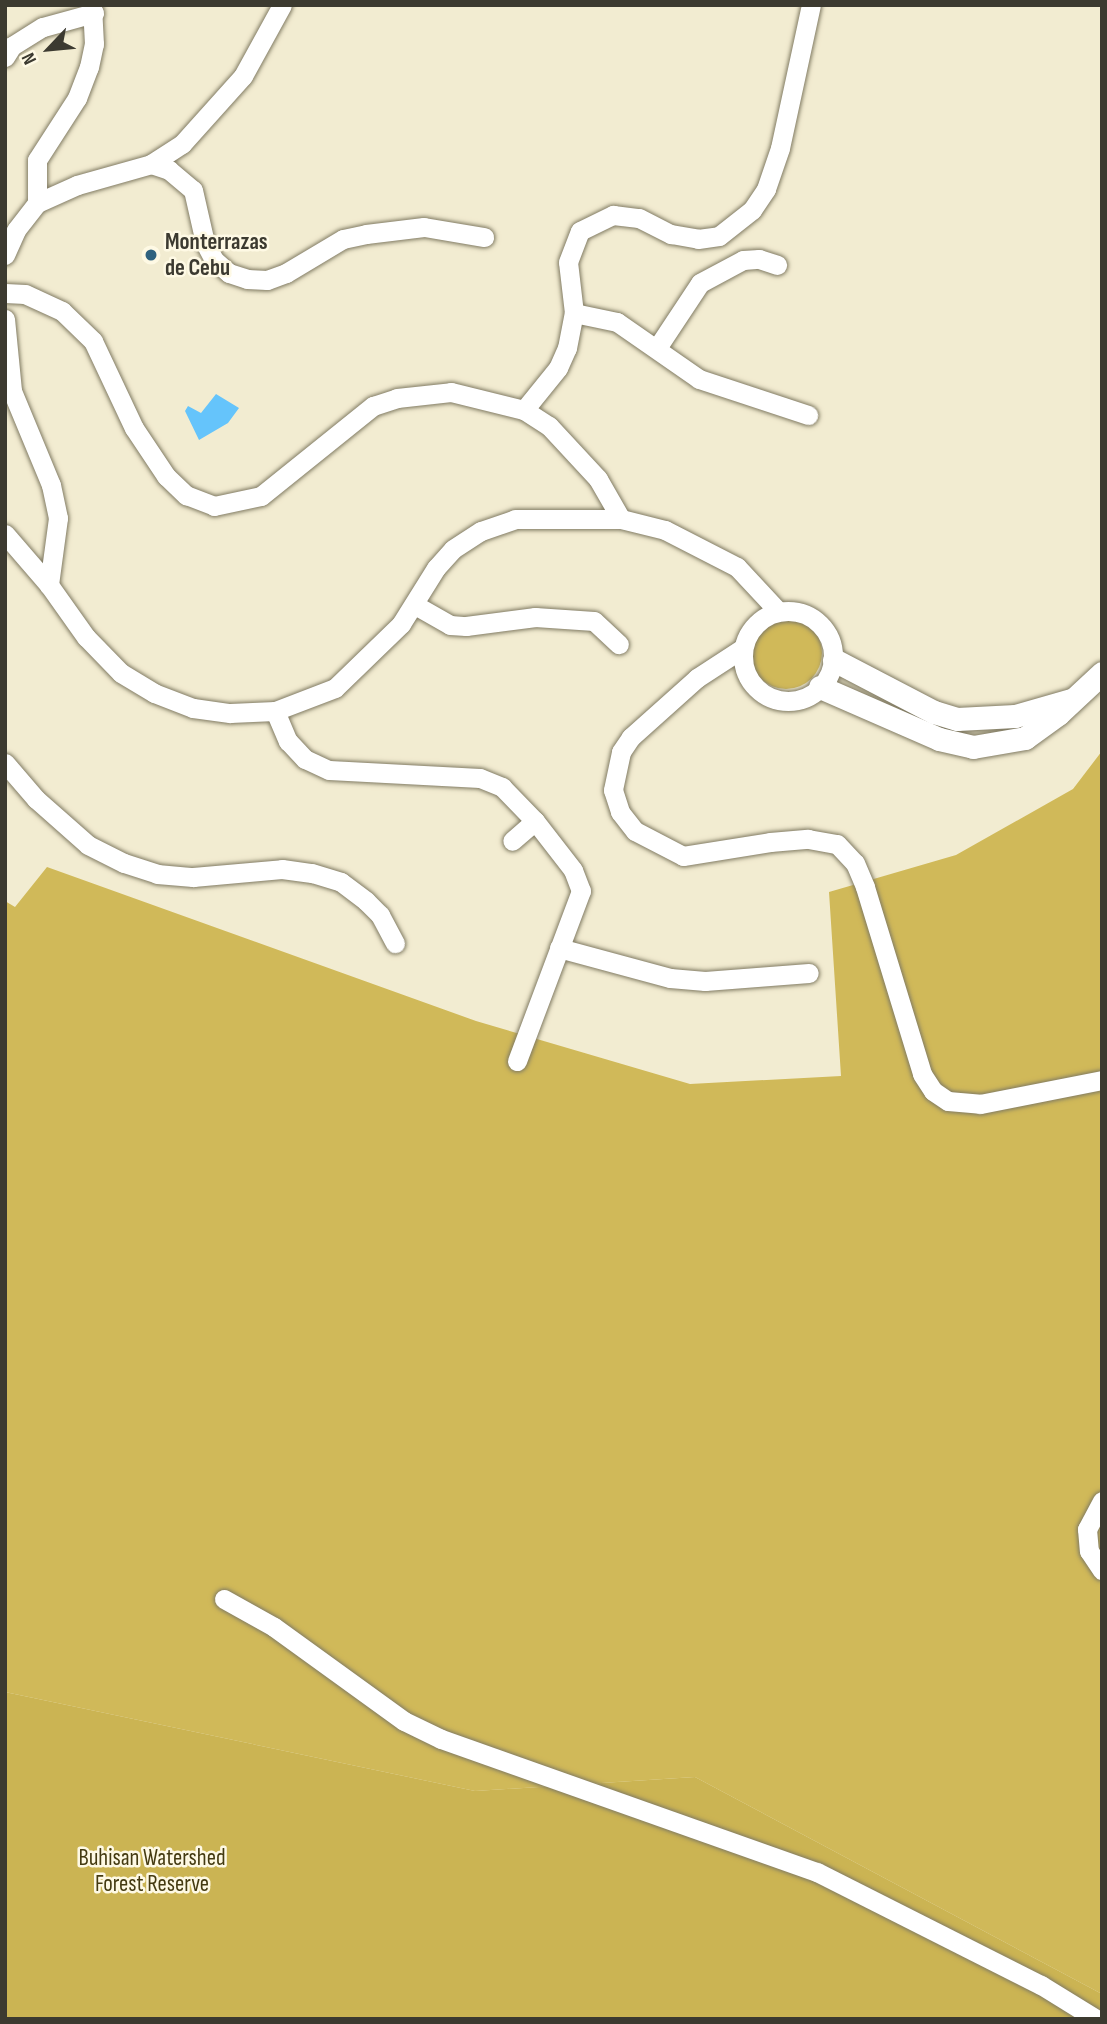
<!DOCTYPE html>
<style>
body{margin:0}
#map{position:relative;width:1107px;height:2024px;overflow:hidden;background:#f2ecd1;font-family:"Sofia Sans Condensed",sans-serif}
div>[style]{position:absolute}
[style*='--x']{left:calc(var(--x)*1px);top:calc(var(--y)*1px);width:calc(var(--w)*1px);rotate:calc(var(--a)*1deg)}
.green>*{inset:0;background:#d0b959}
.round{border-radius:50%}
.forest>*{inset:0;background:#cbb453}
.water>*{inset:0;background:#65c4fb}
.roads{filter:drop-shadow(0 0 2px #817b63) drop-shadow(0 0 2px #817b63)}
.minor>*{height:19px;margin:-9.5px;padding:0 9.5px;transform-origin:9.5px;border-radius:9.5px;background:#fff}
.minor>.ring{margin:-9.5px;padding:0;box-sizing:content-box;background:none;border:19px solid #fff;border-radius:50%}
.tertiary>*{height:23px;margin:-11.5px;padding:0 11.5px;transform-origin:11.5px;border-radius:11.5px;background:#fff}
.dots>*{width:19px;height:19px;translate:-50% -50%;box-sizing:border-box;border:4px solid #fef9e4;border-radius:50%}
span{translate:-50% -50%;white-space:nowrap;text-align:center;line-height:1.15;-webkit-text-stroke:5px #fef9e4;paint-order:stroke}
.poi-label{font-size:23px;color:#3c3a30;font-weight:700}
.left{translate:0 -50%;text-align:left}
.park-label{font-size:23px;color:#443a11}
.frame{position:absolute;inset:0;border:7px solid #3c3a30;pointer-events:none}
.north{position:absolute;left:14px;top:14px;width:70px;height:70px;-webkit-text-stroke:5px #fef9e4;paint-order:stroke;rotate:244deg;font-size:19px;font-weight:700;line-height:28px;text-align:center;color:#3c3a30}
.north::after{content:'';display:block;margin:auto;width:24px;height:32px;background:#3c3a30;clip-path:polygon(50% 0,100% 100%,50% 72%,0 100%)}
</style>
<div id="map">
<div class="green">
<div class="round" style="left:750px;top:617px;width:72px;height:72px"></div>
<div style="clip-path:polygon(1102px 751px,1102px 1994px,695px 1777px,475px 1791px,5px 1692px,5px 901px,15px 907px,47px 867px,476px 1021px,690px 1084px,841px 1076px,829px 892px,956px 855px,1073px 789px)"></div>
</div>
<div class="forest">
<div style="clip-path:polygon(5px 1692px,475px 1791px,695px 1777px,1102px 1994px,1102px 2019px,5px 2019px)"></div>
</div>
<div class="water">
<div style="clip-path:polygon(216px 394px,239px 408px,228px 423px,199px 440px,185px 411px,188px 406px,201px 413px)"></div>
</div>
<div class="roads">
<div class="minor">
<div style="--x:5;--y:57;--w:13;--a:-58"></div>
<div style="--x:12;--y:46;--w:36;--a:-32"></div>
<div style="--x:43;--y:27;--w:53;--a:-15.4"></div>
<div style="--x:151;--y:164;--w:19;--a:18"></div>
<div style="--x:169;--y:170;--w:31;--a:40"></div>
<div style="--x:193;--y:190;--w:54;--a:77.2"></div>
<div style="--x:205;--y:243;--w:19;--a:62"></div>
<div style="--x:214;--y:260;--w:20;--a:41"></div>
<div style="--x:229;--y:273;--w:19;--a:18"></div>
<div style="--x:247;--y:279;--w:20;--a:3"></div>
<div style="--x:267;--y:280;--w:20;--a:-20"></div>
<div style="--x:286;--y:273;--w:66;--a:-30.8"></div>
<div style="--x:343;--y:239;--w:24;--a:-12"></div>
<div style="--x:366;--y:234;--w:58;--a:-6.9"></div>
<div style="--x:424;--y:227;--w:61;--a:9.5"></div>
<div style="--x:37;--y:203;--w:43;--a:-90"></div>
<div style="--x:37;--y:160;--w:74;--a:-57.2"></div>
<div style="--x:77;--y:98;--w:33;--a:-69"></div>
<div style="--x:89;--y:67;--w:24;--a:-78"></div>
<div style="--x:94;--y:44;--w:39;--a:-93"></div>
<div style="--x:5;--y:255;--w:27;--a:-66"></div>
<div style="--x:16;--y:230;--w:34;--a:-52"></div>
<div style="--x:37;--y:203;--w:44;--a:-24.2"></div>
<div style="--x:77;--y:185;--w:77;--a:-15.8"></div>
<div style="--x:151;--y:164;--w:37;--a:-33"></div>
<div style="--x:182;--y:144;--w:91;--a:-48.1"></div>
<div style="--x:243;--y:76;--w:81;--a:-61.2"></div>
<div style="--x:5;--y:293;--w:20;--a:3"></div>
<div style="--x:25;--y:294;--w:41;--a:24.7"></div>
<div style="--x:62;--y:311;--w:43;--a:44.1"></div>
<div style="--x:93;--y:341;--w:96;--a:64.8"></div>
<div style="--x:134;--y:428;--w:58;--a:56.3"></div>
<div style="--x:166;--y:476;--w:28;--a:44"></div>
<div style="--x:186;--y:495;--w:30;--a:21"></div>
<div style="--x:214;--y:506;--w:48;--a:-12"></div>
<div style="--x:261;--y:496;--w:144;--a:-38.8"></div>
<div style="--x:373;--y:406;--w:25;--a:-18"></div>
<div style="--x:397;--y:398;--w:54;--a:-6.3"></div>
<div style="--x:451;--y:392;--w:75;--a:13.9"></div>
<div style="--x:524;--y:410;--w:30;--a:33"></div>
<div style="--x:549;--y:426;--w:72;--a:47.2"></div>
<div style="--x:598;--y:479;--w:46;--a:60.1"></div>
<div style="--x:574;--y:313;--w:44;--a:11.8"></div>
<div style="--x:617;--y:322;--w:100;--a:34.8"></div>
<div style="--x:699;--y:379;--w:115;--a:18.3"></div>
<div style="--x:5;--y:319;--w:72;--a:84.4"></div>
<div style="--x:12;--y:391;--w:102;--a:67.5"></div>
<div style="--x:51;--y:485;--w:34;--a:78"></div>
<div style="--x:58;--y:518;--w:68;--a:97.7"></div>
<div style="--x:657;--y:348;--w:78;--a:-56.5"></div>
<div style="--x:700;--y:283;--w:49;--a:-28.1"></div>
<div style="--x:743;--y:260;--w:16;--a:-4"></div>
<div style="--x:759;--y:259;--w:19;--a:18"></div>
<div style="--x:524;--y:410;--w:54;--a:-51"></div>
<div style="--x:558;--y:368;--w:22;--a:-66"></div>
<div style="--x:567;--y:348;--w:36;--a:-79"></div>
<div style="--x:574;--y:313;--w:51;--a:-96.7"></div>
<div style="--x:568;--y:262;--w:33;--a:-69"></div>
<div style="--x:580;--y:231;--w:37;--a:-26"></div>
<div style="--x:613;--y:215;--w:26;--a:7"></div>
<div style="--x:639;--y:218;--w:36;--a:27"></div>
<div style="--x:671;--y:234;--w:27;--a:10"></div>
<div style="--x:698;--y:239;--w:21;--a:-8"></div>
<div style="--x:719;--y:236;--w:42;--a:-38.2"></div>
<div style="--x:752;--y:210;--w:25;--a:-56"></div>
<div style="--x:766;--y:189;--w:43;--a:-71.1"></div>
<div style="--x:780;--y:148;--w:146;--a:-77.8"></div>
<div style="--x:5;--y:534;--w:67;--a:49.2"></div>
<div style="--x:49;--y:585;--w:64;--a:54.6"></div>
<div style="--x:86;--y:637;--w:50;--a:45.8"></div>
<div style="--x:121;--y:673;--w:39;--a:31"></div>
<div style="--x:154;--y:693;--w:42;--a:21"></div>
<div style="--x:193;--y:708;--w:37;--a:8"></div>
<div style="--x:230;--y:713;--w:45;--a:-2.5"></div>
<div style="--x:275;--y:711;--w:64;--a:-21"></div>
<div style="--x:335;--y:688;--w:92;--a:-44.1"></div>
<div style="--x:401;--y:624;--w:66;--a:-58"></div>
<div style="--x:436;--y:568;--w:25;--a:-48"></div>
<div style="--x:453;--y:549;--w:33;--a:-33"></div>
<div style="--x:481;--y:531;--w:36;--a:-19"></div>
<div style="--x:515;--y:519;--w:106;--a:0"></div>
<div style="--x:621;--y:519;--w:45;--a:14"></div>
<div style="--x:665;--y:530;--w:81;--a:27.2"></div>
<div style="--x:737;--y:567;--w:60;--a:47"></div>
<div style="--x:415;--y:605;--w:40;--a:29.7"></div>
<div style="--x:450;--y:625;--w:16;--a:4"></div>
<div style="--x:466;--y:626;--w:70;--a:-7.4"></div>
<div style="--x:535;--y:617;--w:59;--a:3.9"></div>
<div style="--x:594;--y:621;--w:34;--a:43"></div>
<div class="ring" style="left:743px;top:611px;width:71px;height:71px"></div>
<div style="--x:743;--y:648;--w:55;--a:146.9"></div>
<div style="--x:697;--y:678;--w:89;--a:138.2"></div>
<div style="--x:631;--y:737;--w:18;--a:124"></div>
<div style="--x:621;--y:752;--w:39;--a:102"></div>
<div style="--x:613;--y:790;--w:23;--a:72"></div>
<div style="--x:620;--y:812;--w:24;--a:52"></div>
<div style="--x:635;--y:831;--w:54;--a:27.5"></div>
<div style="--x:683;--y:856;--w:88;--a:-9.1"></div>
<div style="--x:770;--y:842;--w:38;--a:-5"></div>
<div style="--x:808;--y:839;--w:29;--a:10"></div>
<div style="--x:837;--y:844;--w:26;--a:47"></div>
<div style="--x:855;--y:863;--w:26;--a:67"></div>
<div style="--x:865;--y:887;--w:195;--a:73"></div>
<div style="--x:922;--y:1074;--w:20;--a:57"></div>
<div style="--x:933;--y:1091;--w:18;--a:34"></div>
<div style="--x:948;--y:1101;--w:32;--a:5"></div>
<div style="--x:980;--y:1104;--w:124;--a:-11.1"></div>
<div style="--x:275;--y:711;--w:33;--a:67"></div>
<div style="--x:288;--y:741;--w:25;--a:47"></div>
<div style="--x:305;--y:759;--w:26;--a:25"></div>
<div style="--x:329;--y:770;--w:151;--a:3"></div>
<div style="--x:480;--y:778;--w:24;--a:22"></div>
<div style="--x:502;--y:787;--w:47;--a:45.9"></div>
<div style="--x:535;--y:821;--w:30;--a:139"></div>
<div style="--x:5;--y:763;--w:48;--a:49.3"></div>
<div style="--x:36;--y:799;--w:69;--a:41.5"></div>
<div style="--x:88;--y:845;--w:40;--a:26.6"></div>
<div style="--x:124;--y:863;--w:35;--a:18"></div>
<div style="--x:157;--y:874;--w:36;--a:5"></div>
<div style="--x:193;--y:877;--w:89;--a:-5.1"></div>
<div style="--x:282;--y:869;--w:30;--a:8"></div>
<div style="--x:312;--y:873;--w:30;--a:17"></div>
<div style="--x:341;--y:882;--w:31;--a:37"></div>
<div style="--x:366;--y:901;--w:20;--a:45"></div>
<div style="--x:380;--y:915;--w:32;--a:62"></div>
<div style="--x:559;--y:948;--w:115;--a:15.1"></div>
<div style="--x:670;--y:978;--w:35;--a:5"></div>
<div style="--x:705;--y:981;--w:104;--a:-4.4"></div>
<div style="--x:517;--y:1061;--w:182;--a:-69.4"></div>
<div style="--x:581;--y:891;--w:22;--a:-111"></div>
<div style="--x:573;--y:870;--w:62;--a:-127.8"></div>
<div style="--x:1102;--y:1501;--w:32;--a:118"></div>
<div style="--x:1087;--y:1529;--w:22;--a:85"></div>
<div style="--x:1089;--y:1551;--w:23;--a:56"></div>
<div style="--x:224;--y:1599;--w:57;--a:29.2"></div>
<div style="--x:274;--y:1627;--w:160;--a:35.9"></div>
<div style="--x:404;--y:1721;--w:41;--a:25.9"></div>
<div style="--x:441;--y:1739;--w:399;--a:19.5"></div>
<div style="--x:817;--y:1872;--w:251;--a:26.8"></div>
<div style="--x:1041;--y:1985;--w:65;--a:31.7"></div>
</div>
<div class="tertiary">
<div style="--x:834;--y:660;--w:113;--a:27.5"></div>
<div style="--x:934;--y:712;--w:24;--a:17"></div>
<div style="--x:957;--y:719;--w:58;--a:-3"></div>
<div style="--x:1015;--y:716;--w:58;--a:-15.9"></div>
<div style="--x:820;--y:687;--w:130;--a:23.6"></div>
<div style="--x:939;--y:739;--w:35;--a:13"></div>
<div style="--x:973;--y:747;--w:53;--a:-9.8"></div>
<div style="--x:1025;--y:738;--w:41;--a:-36"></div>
<div style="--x:1058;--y:714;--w:60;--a:-43"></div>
</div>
</div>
<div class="dots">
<div style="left:151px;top:255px;background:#30627f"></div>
</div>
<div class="poi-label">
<span class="left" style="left:165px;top:255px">Monterrazas<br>de Cebu</span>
</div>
<div class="park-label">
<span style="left:152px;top:1871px">Buhisan Watershed<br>Forest Reserve</span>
</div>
<div class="frame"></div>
<div class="north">N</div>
</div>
